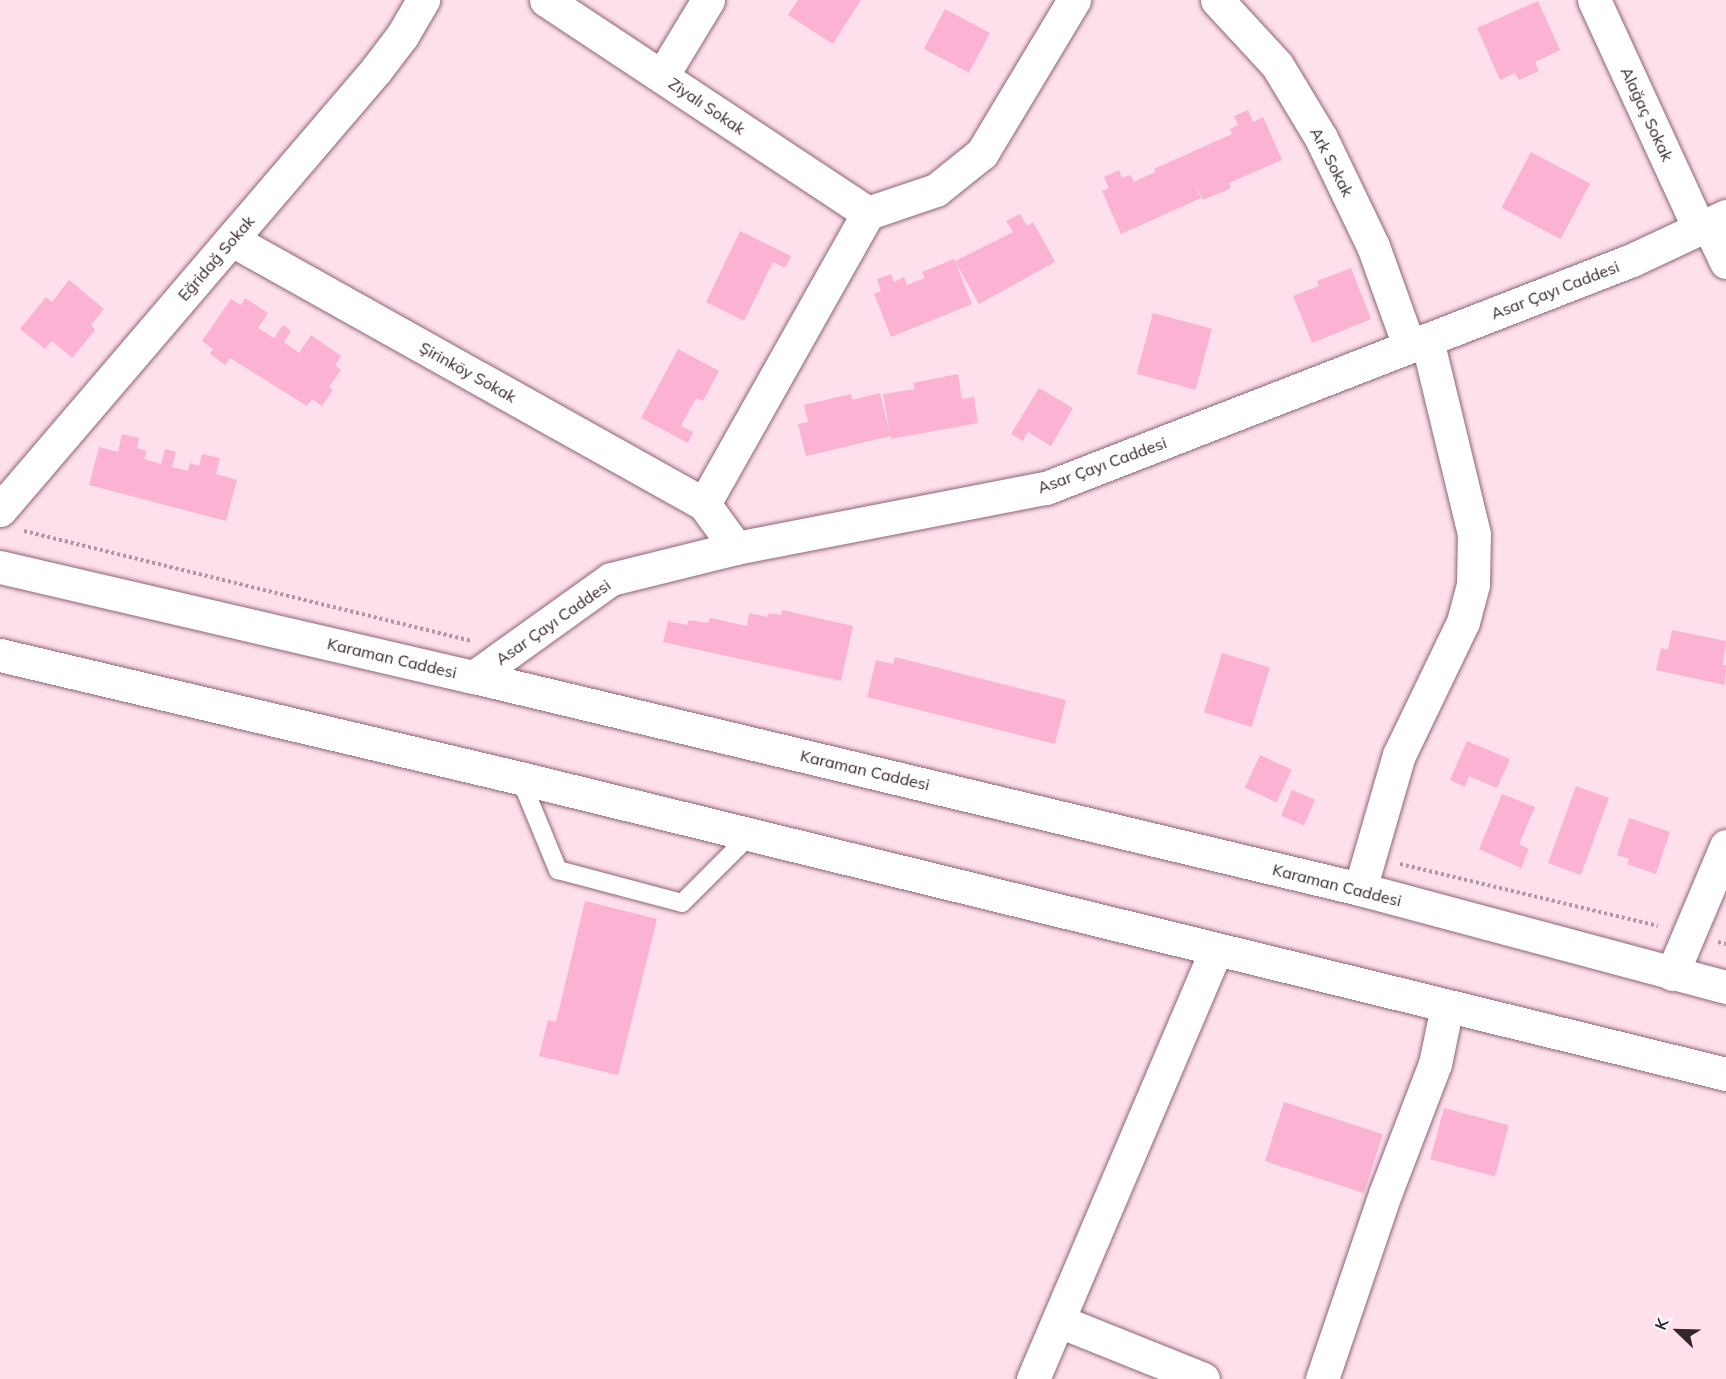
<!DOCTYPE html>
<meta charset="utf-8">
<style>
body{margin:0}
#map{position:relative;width:1726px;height:1379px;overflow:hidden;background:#fee0ec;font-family:Mulish,sans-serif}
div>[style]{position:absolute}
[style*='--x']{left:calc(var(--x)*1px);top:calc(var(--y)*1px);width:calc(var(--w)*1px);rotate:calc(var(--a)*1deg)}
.building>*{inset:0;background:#fcb2d2;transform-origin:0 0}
.path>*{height:4px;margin-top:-2px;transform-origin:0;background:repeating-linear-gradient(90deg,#b097a1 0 3px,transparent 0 6px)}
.roads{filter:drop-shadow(0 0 2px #8e6477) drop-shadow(0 0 2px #8e6477)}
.lane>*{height:18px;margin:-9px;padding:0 9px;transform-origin:9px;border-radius:9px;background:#fff}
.street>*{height:33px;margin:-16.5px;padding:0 16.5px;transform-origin:16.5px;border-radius:16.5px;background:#fff}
.secondary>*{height:33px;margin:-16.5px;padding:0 16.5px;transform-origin:16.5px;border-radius:16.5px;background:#fff}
.highway>*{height:33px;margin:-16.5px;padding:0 16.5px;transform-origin:16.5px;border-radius:16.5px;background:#fff}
span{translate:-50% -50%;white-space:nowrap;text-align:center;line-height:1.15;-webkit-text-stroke:4.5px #fff;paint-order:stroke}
.street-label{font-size:16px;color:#37252d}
.north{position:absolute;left:1648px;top:1301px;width:60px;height:60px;-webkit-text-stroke:4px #fff;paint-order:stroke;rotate:293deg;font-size:16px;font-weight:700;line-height:24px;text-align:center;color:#37252d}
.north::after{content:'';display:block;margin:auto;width:21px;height:27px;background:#37252d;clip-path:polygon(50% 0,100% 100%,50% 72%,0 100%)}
</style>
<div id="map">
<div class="building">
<div style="clip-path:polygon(798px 0,861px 0,833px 44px,788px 15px)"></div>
<div style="clip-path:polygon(1538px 1px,1560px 50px,1535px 62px,1539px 71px,1519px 80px,1515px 73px,1500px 80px,1477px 28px)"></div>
<div style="left:945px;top:9px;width:51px;height:45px;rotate:28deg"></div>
<div style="clip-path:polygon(1248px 110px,1253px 122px,1263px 117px,1282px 160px,1229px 183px,1231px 188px,1203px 200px,1192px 178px,1201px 198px,1121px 234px,1102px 191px,1109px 188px,1104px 177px,1119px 170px,1122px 178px,1130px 175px,1134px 182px,1155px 172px,1154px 169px,1232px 134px,1230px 129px,1238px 125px,1234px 116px)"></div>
<div style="left:1531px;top:152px;width:67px;height:63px;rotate:28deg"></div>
<div style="clip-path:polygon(1020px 214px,1027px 226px,1033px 222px,1055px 262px,979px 304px,955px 261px,1013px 232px,1006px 221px)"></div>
<div style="clip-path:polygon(740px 231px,791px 256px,785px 268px,773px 262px,744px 321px,706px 302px)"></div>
<div style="clip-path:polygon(954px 259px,972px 304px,891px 337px,874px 294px,881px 291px,877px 279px,891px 274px,894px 282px,904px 277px,907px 285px,925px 278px,922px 272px)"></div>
<div style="clip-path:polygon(1351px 268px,1371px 319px,1312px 343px,1293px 296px,1319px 286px,1317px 281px)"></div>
<div style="clip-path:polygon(69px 280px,104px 309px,91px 325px,95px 330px,72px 358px,52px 341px,45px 349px,20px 329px,46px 297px,52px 302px)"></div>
<div style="clip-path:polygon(245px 298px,268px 313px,258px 328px,274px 338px,283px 325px,291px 331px,284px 342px,299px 353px,311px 335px,341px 356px,335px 365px,341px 370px,329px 387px,333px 390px,322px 406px,312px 399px,307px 406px,230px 358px,225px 365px,210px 354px,213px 349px,202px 341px,231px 299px,241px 305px)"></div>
<div style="left:1153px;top:313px;width:61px;height:63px;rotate:15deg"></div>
<div style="clip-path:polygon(678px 349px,719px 371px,703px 401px,696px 398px,681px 426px,693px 432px,688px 443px,641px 418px)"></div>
<div style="clip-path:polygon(958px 374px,962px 399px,974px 397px,978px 423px,891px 439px,891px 436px,806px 456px,798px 424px,808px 422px,804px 405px,851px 394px,852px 400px,880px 393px,890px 434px,883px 394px,915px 389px,913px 383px)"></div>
<div style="clip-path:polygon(1039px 388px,1073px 408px,1051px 446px,1028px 432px,1023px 441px,1011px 434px)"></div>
<div style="clip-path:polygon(122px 434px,139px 438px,137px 448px,147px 451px,144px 459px,161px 464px,165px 449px,176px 452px,172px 467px,188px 471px,190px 463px,199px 466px,202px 454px,220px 458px,216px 474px,237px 480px,226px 521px,89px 485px,99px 447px,118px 452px)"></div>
<div style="clip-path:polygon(782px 610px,853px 626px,841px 681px,663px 642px,668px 621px,687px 625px,689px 620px,708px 623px,710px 618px,747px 626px,749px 613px,767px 617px,769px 613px,781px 615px)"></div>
<div style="clip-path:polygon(1672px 630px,1726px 641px,1723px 665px,1726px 665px,1725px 685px,1656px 670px,1661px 648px,1668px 650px)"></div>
<div style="left:1222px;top:653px;width:50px;height:62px;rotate:17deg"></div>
<div style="clip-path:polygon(895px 657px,1066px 700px,1055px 744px,867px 697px,876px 660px,893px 664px)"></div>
<div style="clip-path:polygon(1467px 741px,1510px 759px,1497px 788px,1469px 776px,1465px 787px,1450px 780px)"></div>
<div style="left:1260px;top:755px;width:35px;height:36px;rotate:25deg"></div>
<div style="left:1576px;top:786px;width:35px;height:82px;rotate:20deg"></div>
<div style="left:1292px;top:790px;width:25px;height:28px;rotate:23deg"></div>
<div style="clip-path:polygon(1502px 794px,1535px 807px,1519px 844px,1529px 849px,1521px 868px,1479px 849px)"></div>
<div style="clip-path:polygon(1629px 818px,1670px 832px,1656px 874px,1627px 864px,1629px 859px,1617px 855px)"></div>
<div style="clip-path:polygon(585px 901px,657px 919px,618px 1075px,539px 1056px,548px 1020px,556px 1022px)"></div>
<div style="left:1284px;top:1102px;width:104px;height:62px;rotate:18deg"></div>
<div style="left:1444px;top:1108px;width:67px;height:53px;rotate:15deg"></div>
</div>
<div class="path">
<div style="--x:24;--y:531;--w:460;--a:13.8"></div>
<div style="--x:1400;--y:864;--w:265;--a:13.5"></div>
<div style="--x:1718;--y:942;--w:8;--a:14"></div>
</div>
<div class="roads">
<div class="lane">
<div style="--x:520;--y:778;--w:100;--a:67.6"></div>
<div style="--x:558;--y:870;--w:128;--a:14.9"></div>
<div style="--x:682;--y:903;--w:96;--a:-45"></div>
</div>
<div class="street">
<div style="--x:546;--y:0;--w:386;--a:33.5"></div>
<div style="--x:1217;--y:0;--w:88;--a:47.3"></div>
<div style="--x:1277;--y:65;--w:85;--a:58.9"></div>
<div style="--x:1321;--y:138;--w:120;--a:64.3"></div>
<div style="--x:1373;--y:246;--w:106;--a:70.2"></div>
<div style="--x:1594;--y:0;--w:251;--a:65.3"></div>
<div style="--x:662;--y:76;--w:89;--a:-58.8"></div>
<div style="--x:1708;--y:224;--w:42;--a:64.7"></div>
<div style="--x:232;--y:240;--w:541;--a:29.22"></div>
<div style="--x:0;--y:510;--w:579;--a:-49.48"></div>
<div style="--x:376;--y:70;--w:43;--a:-52.6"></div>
<div style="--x:402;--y:36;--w:42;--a:-59.7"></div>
<div style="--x:736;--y:548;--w:54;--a:-126"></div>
<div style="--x:704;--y:504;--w:334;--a:-60.6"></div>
<div style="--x:868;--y:213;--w:72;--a:-18.7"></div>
<div style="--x:936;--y:190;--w:59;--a:-38.8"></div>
<div style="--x:982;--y:153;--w:179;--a:-59"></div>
<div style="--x:1360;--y:889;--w:140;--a:-73.8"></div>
<div style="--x:1399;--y:755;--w:148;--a:-64.3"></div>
<div style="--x:1463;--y:622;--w:39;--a:-75"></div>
<div style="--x:1473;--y:584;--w:50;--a:-88.9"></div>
<div style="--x:1474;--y:534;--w:200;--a:-103.6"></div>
<div style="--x:1672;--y:974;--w:139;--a:-67.1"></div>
<div style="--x:1059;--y:1321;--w:155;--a:21.9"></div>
<div style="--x:1033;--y:1379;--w:466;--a:-66.9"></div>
<div style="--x:1322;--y:1379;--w:195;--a:-71.2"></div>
<div style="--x:1385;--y:1194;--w:139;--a:-69"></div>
<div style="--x:1435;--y:1064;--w:59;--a:-78.3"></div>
</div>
<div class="secondary">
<div style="--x:474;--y:677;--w:168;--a:-35.6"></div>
<div style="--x:611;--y:579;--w:129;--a:-13.9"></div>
<div style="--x:736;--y:548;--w:316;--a:-11"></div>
<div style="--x:1046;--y:488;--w:629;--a:-21.26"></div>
<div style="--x:1632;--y:260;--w:104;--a:-25.1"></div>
</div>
<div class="highway">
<div style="--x:0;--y:567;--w:487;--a:13.1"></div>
<div style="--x:474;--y:677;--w:911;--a:13.46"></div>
<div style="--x:1360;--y:889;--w:379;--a:15"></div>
<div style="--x:0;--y:655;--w:534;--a:13.31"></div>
<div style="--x:520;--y:778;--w:1242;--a:13.79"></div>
</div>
</div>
<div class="street-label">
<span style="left:707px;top:106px;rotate:34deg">Ziyalı Sokak</span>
<span style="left:1647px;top:114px;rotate:65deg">Alağaç Sokak</span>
<span style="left:1332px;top:162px;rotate:63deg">Ark Sokak</span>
<span style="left:216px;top:258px;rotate:-49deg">Eğridağ Sokak</span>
<span style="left:1555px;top:290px;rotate:-21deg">Asar Çayı Caddesi</span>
<span style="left:468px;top:372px;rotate:29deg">Şirinköy Sokak</span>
<span style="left:1102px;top:465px;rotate:-20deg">Asar Çayı Caddesi</span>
<span style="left:553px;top:622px;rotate:-35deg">Asar Çayı Caddesi</span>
<span style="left:392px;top:658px;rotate:13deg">Karaman Caddesi</span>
<span style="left:865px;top:770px;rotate:13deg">Karaman Caddesi</span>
<span style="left:1337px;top:885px;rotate:14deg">Karaman Caddesi</span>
</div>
<div class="north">K</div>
</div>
